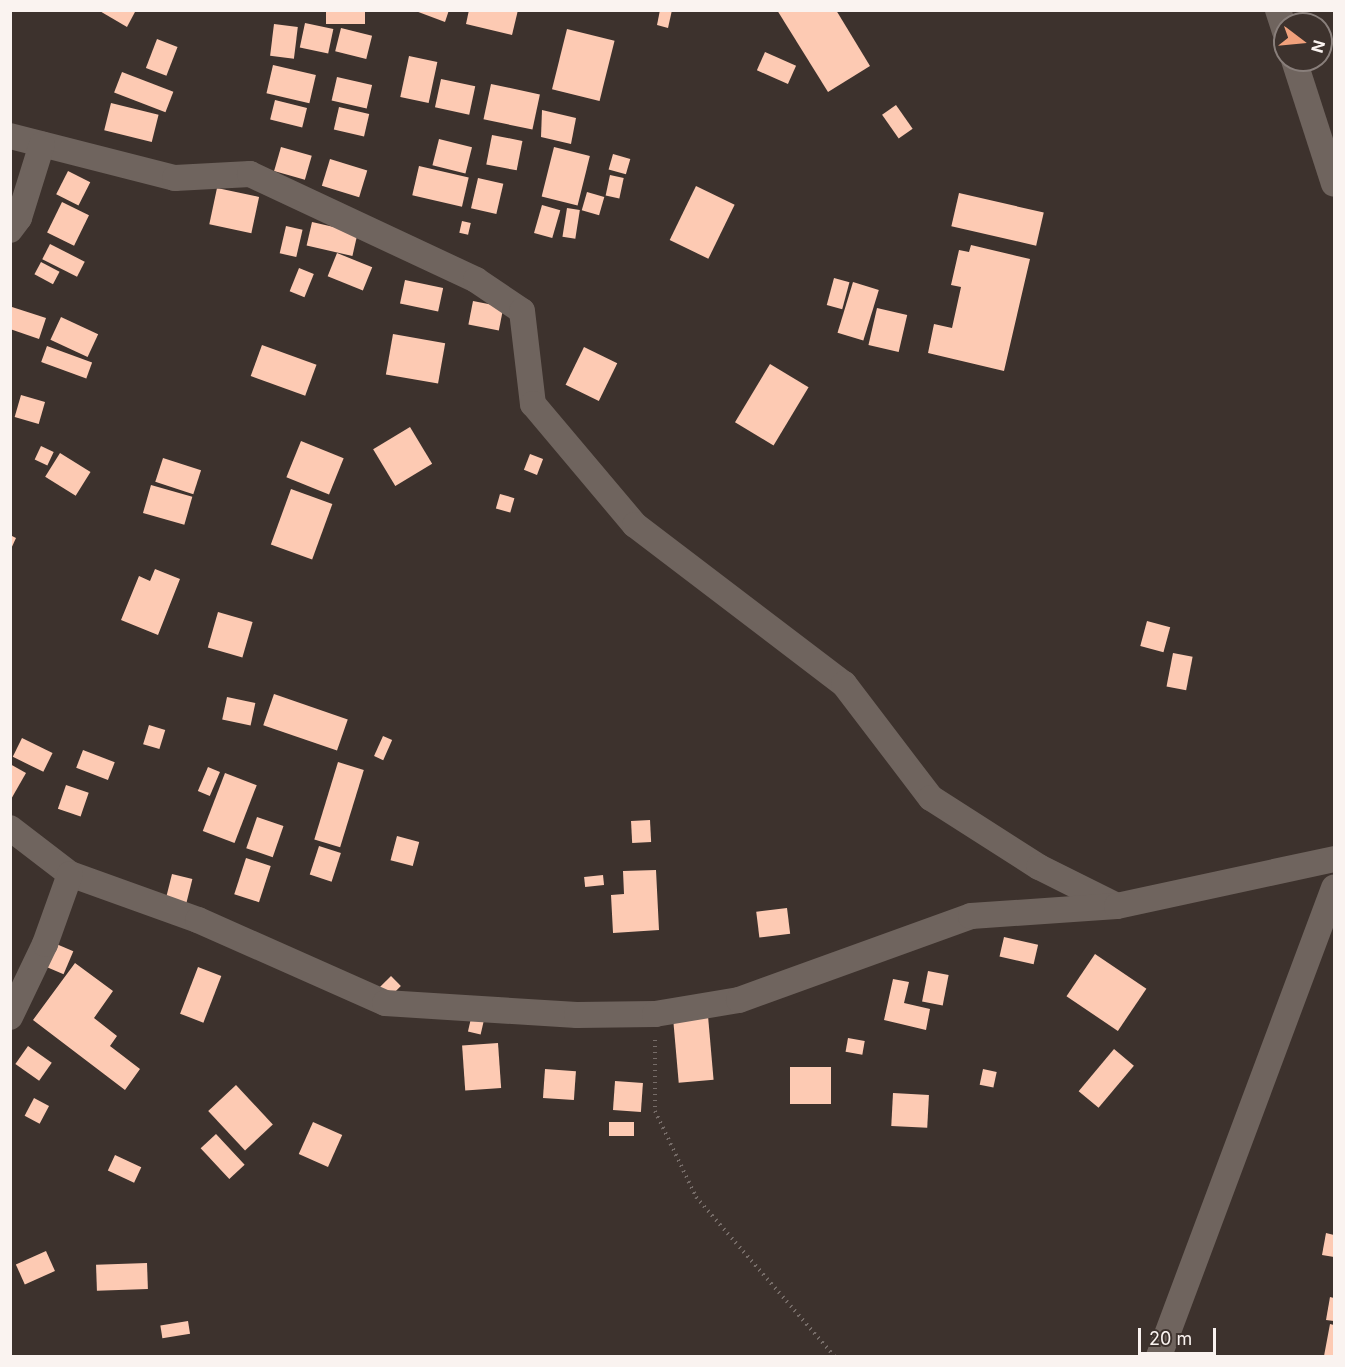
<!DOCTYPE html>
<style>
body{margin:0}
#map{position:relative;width:1345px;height:1367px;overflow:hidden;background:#3d322d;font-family:Inter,sans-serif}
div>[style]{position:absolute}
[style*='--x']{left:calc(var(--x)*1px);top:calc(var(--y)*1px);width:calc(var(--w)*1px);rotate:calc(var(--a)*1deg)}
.building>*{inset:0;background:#fdcab3;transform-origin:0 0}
.path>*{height:4px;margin-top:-2px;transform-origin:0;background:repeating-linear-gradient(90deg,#766c68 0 1.5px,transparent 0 6px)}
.minor>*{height:26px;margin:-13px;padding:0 13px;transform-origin:13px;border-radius:13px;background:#6f645e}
span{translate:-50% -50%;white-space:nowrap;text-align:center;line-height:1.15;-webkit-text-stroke:6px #3d322d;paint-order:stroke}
.frame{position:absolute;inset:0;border:12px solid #faf3f0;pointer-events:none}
.north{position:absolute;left:1273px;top:12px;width:60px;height:60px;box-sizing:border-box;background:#3d322d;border:2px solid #897f7b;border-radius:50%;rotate:106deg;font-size:16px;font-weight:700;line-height:24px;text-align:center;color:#faf3f0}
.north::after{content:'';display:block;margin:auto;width:21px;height:27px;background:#f1a17c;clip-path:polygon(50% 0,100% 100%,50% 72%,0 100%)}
.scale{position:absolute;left:1138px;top:1328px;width:78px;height:27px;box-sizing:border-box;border:3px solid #faf3f0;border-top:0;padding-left:8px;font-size:18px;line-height:21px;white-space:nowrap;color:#faf3f0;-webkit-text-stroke:4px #3d322d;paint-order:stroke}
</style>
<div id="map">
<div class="building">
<div style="clip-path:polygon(98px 10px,136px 10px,127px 27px)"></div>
<div style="left:326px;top:10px;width:39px;height:14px"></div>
<div style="clip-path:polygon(413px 10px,449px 10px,445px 22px)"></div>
<div style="clip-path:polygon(469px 10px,518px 10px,512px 35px,466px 24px)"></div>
<div style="clip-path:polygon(660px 10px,672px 10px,668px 28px,657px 25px)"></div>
<div style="clip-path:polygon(777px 10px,836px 10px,870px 66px,828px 92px)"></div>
<div style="left:305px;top:23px;width:29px;height:25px;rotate:12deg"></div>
<div style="left:274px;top:24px;width:24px;height:32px;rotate:7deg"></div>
<div style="left:341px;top:28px;width:32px;height:24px;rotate:14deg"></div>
<div style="left:567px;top:29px;width:49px;height:62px;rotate:14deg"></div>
<div style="left:157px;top:39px;width:22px;height:31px;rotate:21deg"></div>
<div style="left:765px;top:52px;width:34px;height:20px;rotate:24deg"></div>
<div style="left:409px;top:56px;width:29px;height:42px;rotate:12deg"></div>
<div style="left:273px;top:65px;width:44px;height:29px;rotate:13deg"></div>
<div style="left:122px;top:72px;width:55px;height:22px;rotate:21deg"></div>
<div style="left:337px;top:77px;width:36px;height:24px;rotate:13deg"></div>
<div style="left:441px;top:79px;width:35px;height:29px;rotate:12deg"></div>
<div style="left:491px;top:84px;width:50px;height:36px;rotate:12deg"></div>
<div style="left:275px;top:100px;width:33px;height:20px;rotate:14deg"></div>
<div style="left:111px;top:103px;width:49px;height:28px;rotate:14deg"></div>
<div style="left:896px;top:105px;width:29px;height:17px;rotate:55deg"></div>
<div style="left:339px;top:107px;width:31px;height:23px;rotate:13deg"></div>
<div style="clip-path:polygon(542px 110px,576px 118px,571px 144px,541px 137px)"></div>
<div style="left:492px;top:135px;width:31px;height:30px;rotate:11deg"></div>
<div style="left:439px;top:139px;width:34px;height:27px;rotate:14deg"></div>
<div style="left:281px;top:147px;width:32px;height:25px;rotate:16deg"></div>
<div style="left:554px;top:147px;width:37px;height:51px;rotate:14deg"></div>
<div style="left:613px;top:154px;width:18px;height:16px;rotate:16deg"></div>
<div style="left:330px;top:159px;width:39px;height:28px;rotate:17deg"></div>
<div style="left:419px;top:166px;width:51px;height:30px;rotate:13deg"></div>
<div style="left:68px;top:171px;width:25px;height:26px;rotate:27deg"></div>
<div style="left:610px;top:175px;width:14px;height:21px;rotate:12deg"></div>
<div style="left:478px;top:178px;width:26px;height:31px;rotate:13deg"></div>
<div style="left:696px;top:186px;width:43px;height:60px;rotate:26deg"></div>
<div style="left:217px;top:188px;width:43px;height:37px;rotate:12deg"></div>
<div style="left:587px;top:192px;width:18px;height:19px;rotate:16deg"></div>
<div style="left:959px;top:193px;width:87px;height:34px;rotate:13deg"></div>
<div style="left:62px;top:202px;width:30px;height:34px;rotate:26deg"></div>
<div style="left:542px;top:205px;width:19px;height:29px;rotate:16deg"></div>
<div style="left:567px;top:208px;width:13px;height:29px;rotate:9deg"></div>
<div style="left:462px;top:221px;width:9px;height:12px;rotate:13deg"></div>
<div style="left:312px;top:222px;width:47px;height:24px;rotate:13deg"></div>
<div style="left:286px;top:226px;width:17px;height:28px;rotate:13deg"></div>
<div style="left:50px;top:244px;width:39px;height:17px;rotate:27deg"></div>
<div style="clip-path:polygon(971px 245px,1030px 259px,1004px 371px,928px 353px,934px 324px,952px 328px,961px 287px,951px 285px,959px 250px,969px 252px)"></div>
<div style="left:337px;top:253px;width:38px;height:25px;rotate:22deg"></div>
<div style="left:41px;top:262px;width:21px;height:14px;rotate:28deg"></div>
<div style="left:299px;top:268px;width:16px;height:25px;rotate:22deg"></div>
<div style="left:834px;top:278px;width:16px;height:28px;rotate:15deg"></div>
<div style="left:405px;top:280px;width:39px;height:24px;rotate:12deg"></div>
<div style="left:853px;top:282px;width:27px;height:53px;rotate:17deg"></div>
<div style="left:473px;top:301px;width:31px;height:24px;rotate:11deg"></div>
<div style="clip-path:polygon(12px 307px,46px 318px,39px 339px,10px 329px)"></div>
<div style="left:877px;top:308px;width:31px;height:38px;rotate:13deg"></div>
<div style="left:61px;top:317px;width:41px;height:25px;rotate:25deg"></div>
<div style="left:393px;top:334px;width:53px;height:41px;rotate:10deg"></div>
<div style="left:262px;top:345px;width:58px;height:33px;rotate:20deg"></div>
<div style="left:47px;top:346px;width:48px;height:17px;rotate:20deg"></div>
<div style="left:584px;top:347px;width:37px;height:42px;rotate:26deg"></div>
<div style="left:770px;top:364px;width:45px;height:68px;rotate:31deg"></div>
<div style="left:21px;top:395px;width:25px;height:23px;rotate:16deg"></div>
<div style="left:410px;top:427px;width:43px;height:43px;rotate:59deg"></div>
<div style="left:301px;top:441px;width:46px;height:39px;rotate:22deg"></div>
<div style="left:41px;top:446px;width:14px;height:15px;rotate:25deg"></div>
<div style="left:60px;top:453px;width:36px;height:28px;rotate:32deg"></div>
<div style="left:530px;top:454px;width:14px;height:17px;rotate:21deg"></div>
<div style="left:163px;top:458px;width:40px;height:25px;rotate:18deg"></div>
<div style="left:151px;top:485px;width:43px;height:29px;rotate:16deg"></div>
<div style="left:291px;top:489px;width:44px;height:59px;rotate:20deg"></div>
<div style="left:500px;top:494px;width:15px;height:15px;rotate:16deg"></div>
<div style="clip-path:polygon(10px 535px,16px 538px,10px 551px)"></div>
<div style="clip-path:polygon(155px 569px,180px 579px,158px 635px,121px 620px,139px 576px,150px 581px)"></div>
<div style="left:218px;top:612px;width:36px;height:37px;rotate:16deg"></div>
<div style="left:1147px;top:621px;width:24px;height:26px;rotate:15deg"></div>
<div style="left:1173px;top:653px;width:20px;height:34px;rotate:11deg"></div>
<div style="left:274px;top:694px;width:78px;height:33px;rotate:19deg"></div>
<div style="left:227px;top:697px;width:29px;height:23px;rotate:12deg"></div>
<div style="left:149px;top:725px;width:17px;height:20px;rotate:17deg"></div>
<div style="left:383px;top:736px;width:10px;height:22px;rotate:24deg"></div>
<div style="left:22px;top:738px;width:34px;height:21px;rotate:26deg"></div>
<div style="left:83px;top:750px;width:34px;height:19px;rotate:21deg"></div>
<div style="left:338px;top:762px;width:27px;height:81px;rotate:17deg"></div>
<div style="clip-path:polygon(10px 764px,26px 773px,10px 801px)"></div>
<div style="left:208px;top:767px;width:13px;height:26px;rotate:23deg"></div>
<div style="left:225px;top:773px;width:34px;height:62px;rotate:21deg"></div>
<div style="left:66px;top:785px;width:24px;height:25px;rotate:19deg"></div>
<div style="left:257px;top:817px;width:28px;height:33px;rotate:19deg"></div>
<div style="left:650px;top:820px;width:22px;height:19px;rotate:87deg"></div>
<div style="left:397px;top:836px;width:23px;height:25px;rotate:15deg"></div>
<div style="left:319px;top:846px;width:23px;height:30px;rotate:18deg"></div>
<div style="left:246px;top:858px;width:26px;height:38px;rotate:18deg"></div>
<div style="clip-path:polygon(656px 870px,659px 930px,613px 933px,611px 895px,624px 894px,623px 871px)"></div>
<div style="left:172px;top:874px;width:21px;height:28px;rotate:14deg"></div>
<div style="left:603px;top:875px;width:10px;height:19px;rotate:84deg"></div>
<div style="left:787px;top:908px;width:26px;height:31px;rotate:83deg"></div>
<div style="left:1004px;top:937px;width:35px;height:20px;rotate:13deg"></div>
<div style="left:54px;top:943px;width:21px;height:25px;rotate:23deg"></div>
<div style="left:1095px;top:954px;width:62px;height:51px;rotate:34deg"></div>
<div style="clip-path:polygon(75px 963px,113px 991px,94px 1018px,117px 1036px,110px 1046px,140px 1069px,125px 1090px,33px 1020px)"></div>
<div style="left:198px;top:967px;width:25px;height:50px;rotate:21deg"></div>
<div style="left:928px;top:971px;width:21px;height:31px;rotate:11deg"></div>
<div style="left:391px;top:976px;width:14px;height:21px;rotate:45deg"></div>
<div style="clip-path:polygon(893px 979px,909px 982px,904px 1003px,930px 1009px,926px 1030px,884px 1020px)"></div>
<div style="left:472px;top:1014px;width:13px;height:18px;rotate:13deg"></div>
<div style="left:708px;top:1016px;width:64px;height:35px;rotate:85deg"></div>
<div style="left:848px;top:1038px;width:17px;height:14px;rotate:10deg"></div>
<div style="left:498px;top:1043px;width:45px;height:36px;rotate:86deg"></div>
<div style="left:28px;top:1046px;width:29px;height:22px;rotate:35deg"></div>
<div style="left:1114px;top:1049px;width:26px;height:55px;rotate:40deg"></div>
<div style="left:790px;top:1067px;width:41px;height:37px"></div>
<div style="left:545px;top:1069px;width:31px;height:29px;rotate:4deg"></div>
<div style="left:983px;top:1069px;width:14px;height:16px;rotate:12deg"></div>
<div style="left:615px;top:1081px;width:28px;height:29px;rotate:4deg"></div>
<div style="left:236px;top:1085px;width:54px;height:38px;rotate:47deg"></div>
<div style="left:893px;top:1093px;width:36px;height:33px;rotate:3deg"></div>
<div style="left:34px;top:1098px;width:17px;height:20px;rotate:28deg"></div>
<div style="left:313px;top:1122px;width:32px;height:35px;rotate:24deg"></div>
<div style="left:609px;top:1122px;width:25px;height:14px"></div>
<div style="left:216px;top:1134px;width:42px;height:21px;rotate:47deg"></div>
<div style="left:115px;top:1155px;width:29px;height:17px;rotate:25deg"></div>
<div style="clip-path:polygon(1326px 1233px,1334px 1235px,1334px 1257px,1322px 1255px)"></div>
<div style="left:46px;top:1251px;width:22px;height:33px;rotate:66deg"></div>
<div style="left:147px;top:1263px;width:26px;height:51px;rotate:88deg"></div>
<div style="clip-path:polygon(1330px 1297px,1334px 1298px,1334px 1321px,1326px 1320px)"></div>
<div style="left:188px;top:1321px;width:13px;height:28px;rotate:81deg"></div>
<div style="clip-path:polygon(1330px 1324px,1334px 1325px,1334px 1356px,1324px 1356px)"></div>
</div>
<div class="path">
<div style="--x:655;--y:1040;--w:71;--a:90"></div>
<div style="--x:655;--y:1111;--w:95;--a:64.5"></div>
<div style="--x:696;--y:1197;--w:211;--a:49"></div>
</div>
<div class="minor">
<div style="--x:1278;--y:10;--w:22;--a:72"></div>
<div style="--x:1294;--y:60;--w:130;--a:72.1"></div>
<div style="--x:10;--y:136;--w:170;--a:14.3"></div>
<div style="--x:175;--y:178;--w:75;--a:-3.1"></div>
<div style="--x:250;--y:174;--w:250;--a:25.1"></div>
<div style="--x:476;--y:280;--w:55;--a:34"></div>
<div style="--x:522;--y:311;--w:94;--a:83.3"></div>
<div style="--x:533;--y:404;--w:158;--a:49.9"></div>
<div style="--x:635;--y:525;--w:263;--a:37.3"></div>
<div style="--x:844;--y:684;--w:143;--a:52.7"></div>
<div style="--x:931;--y:798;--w:128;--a:32.6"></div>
<div style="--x:1039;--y:867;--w:87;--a:26.6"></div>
<div style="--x:10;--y:230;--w:15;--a:-53"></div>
<div style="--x:19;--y:218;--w:77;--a:-72.7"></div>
<div style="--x:10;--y:828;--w:76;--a:37.5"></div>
<div style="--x:70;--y:874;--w:136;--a:19.8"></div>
<div style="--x:198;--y:920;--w:205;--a:23.9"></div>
<div style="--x:385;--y:1003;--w:192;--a:3.6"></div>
<div style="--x:577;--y:1015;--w:78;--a:-0.7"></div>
<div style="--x:655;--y:1014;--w:85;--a:-9.5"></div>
<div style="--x:739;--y:1000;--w:247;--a:-19.9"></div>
<div style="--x:971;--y:916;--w:146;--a:-3.9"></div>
<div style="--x:1117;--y:906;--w:222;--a:-12.2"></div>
<div style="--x:10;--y:1017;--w:81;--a:-64.4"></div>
<div style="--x:45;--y:944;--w:74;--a:-70.3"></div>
<div style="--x:1159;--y:1356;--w:500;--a:-69.5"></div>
</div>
<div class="frame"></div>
<div class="north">N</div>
<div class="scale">20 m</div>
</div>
